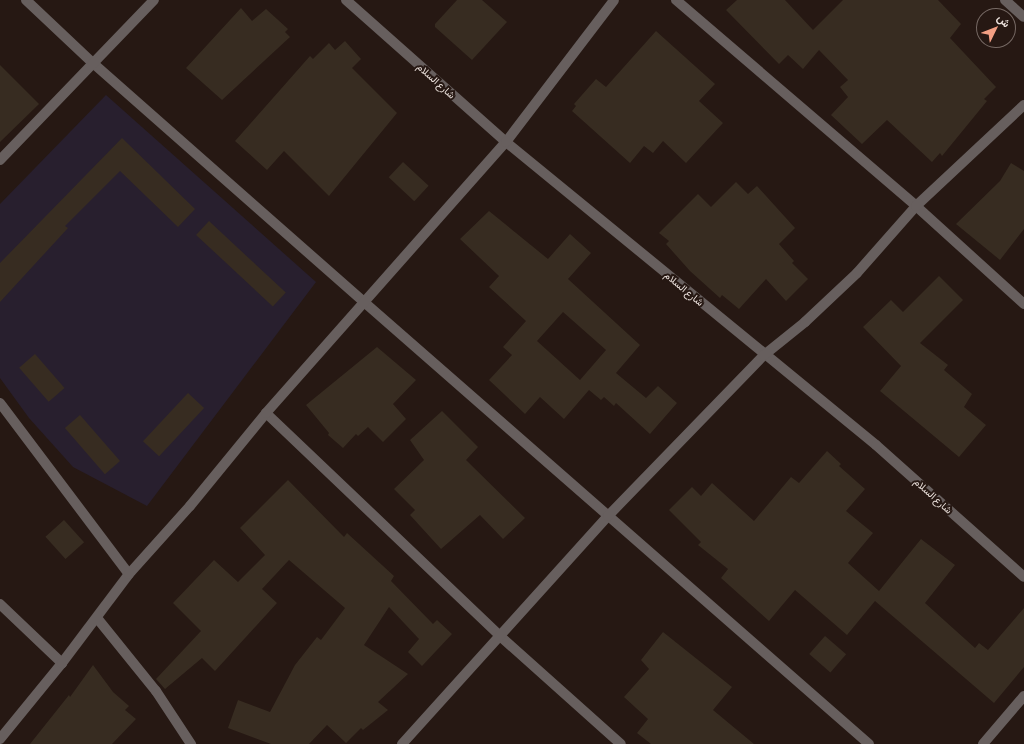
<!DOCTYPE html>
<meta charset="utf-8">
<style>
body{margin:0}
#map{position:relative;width:1024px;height:744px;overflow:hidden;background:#261813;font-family:"Asap Condensed",Vazirmatn,sans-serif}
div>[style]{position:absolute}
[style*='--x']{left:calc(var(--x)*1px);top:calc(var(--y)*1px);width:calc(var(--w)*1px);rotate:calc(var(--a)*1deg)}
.education>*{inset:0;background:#281f2e}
.building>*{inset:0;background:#372c21;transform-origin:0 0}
.minor>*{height:10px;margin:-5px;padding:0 5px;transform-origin:5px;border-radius:5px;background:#675f5e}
span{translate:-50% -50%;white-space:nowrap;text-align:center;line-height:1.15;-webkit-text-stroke:4px #261813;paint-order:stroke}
.street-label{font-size:10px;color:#ede3de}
.north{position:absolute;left:976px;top:8px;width:40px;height:40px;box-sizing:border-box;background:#261813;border:1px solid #766964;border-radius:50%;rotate:47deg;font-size:11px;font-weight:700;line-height:16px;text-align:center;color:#ede3de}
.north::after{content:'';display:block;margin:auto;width:14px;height:18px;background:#f39f83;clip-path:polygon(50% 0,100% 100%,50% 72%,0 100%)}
</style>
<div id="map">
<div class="education">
<div style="clip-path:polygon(106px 95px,316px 282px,147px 506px,73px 467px,29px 418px,0 378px,0 204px)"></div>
</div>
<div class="building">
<div style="clip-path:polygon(457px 0,482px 0,507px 22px,472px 60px,435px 27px,435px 24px)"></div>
<div style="clip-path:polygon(737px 0,785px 0,813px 30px,843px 0,938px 0,961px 24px,950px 38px,996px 87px,984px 99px,987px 101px,942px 156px,940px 153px,932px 162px,887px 120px,862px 144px,831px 115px,848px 97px,840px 87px,848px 80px,819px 50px,803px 69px,788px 55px,779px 64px,726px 10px)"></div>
<div style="clip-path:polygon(241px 8px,252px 21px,266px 9px,288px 29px,285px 32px,290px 37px,222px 100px,186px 68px)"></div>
<div style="clip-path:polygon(656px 31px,715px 84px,699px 101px,723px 123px,686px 163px,663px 141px,653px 153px,644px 146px,630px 163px,572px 111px,576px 106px,574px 104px,596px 79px,606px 87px)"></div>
<div style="clip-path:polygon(345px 41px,361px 59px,352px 68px,397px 113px,329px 196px,284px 151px,267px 170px,235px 141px,310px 56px,313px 59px,329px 43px,335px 50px)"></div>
<div style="clip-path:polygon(0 65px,39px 104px,0 142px)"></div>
<div style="clip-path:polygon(122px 138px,195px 209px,178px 227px,120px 171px,65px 226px,68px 228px,0 302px,0 263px)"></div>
<div style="left:403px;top:162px;width:35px;height:21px;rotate:43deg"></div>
<div style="clip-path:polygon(1011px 163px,1024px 171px,1024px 229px,1000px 260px,956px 224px,1000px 181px)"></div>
<div style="clip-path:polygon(736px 182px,748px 194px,757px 186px,795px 228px,779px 244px,794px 261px,792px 263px,808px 279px,786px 301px,766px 279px,739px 309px,722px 295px,720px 298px,690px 271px,666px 244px,669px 241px,659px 233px,698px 194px,711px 207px)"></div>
<div style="clip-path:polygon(evenodd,489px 211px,548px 259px,570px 234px,591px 253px,568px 279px,640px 345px,616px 373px,646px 398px,658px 386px,677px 403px,650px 434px,616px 403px,614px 406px,604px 397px,601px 400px,589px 390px,564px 419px,540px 397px,525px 414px,489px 380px,512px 355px,503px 347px,526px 321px,489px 287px,499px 276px,460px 239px,489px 211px,563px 312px,606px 350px,580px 380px,537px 341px,563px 312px)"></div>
<div style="left:209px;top:221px;width:105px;height:19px;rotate:43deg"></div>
<div style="clip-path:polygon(939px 276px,963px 300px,920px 343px,948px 365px,944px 370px,972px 394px,964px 407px,986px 425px,959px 457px,880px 391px,901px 366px,863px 327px,891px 300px,903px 312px)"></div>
<div style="clip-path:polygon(377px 347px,416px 380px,393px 404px,406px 419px,383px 442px,368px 427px,358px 436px,356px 434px,343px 448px,328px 435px,329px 433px,306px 405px)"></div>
<div style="left:35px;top:354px;width:45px;height:21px;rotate:49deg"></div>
<div style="left:188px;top:393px;width:22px;height:66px;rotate:43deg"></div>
<div style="clip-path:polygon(442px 411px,478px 447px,466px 460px,525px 518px,503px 539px,480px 515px,441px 549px,410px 515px,415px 510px,394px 489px,424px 460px,410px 440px)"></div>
<div style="left:80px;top:415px;width:61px;height:20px;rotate:49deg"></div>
<div style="clip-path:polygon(827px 451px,841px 464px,839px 466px,865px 489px,846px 511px,873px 533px,848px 563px,879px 591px,921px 539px,955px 565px,925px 603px,975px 648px,979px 643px,988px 650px,1024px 608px,1024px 667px,994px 703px,875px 601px,847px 635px,795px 590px,769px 621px,721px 578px,728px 569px,698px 545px,701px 542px,669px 510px,692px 487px,701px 496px,712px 483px,754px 521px,791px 477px,799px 483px)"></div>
<div style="clip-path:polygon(288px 480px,344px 537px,347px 533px,394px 576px,391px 581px,433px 624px,437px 620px,452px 634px,422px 666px,408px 652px,419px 639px,389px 607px,364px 645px,408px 674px,378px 702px,388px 710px,363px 730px,361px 728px,346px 743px,327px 725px,309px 744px,271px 744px,228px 728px,238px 700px,270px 712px,295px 665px,317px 637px,321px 640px,345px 608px,289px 560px,262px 589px,277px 603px,215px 671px,202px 658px,165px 689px,156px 679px,201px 631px,173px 603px,214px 560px,238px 582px,265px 555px,240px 528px)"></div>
<div style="left:64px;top:520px;width:30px;height:25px;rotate:48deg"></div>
<div style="clip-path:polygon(663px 632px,732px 687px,713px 710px,754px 744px,651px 744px,637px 733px,648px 719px,624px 697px,649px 669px,641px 660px)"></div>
<div style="left:825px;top:636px;width:28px;height:24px;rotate:41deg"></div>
<div style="clip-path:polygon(93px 665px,113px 692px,129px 706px,125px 710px,136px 719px,112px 744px,30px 744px,69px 695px,70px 697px)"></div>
</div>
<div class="minor">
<div style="--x:26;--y:0;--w:93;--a:43.3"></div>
<div style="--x:94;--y:64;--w:360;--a:41.4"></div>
<div style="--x:364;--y:302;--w:671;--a:41.19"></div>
<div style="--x:346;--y:0;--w:214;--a:41.6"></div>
<div style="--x:506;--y:142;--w:478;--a:39.3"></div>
<div style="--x:876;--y:445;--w:198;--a:41.7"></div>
<div style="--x:676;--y:0;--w:316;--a:40.6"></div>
<div style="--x:916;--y:206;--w:146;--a:42.2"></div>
<div style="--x:1005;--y:0;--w:25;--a:42"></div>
<div style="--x:0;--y:160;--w:222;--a:-46.1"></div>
<div style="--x:0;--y:403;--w:214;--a:53"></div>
<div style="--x:266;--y:413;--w:323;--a:43.6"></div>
<div style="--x:500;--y:636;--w:162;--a:41.8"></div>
<div style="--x:0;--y:604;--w:86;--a:43.6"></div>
<div style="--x:97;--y:618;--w:94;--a:51.1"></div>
<div style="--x:156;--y:691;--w:64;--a:56.6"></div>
<div style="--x:0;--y:739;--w:98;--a:-50.8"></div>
<div style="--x:62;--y:663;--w:111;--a:-53"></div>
<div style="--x:129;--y:574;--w:91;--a:-48.1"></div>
<div style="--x:190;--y:506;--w:120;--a:-50.7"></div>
<div style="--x:266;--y:413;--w:362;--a:-48.5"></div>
<div style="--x:506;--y:142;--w:178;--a:-52.7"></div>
<div style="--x:402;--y:744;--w:307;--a:-47.9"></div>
<div style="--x:608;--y:516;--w:224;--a:-45.9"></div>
<div style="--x:764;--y:355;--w:53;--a:-38.8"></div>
<div style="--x:805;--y:322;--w:71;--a:-43.3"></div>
<div style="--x:857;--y:273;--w:89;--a:-48.6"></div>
<div style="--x:916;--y:206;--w:148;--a:-43.1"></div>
<div style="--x:983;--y:744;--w:63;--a:-49.5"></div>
</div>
<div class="street-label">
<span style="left:436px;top:81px;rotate:42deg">شارع السلام</span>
<span style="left:684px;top:289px;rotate:40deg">شارع السلام</span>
<span style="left:933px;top:496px;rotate:42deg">شارع السلام</span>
</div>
<div class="north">ش</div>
</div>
